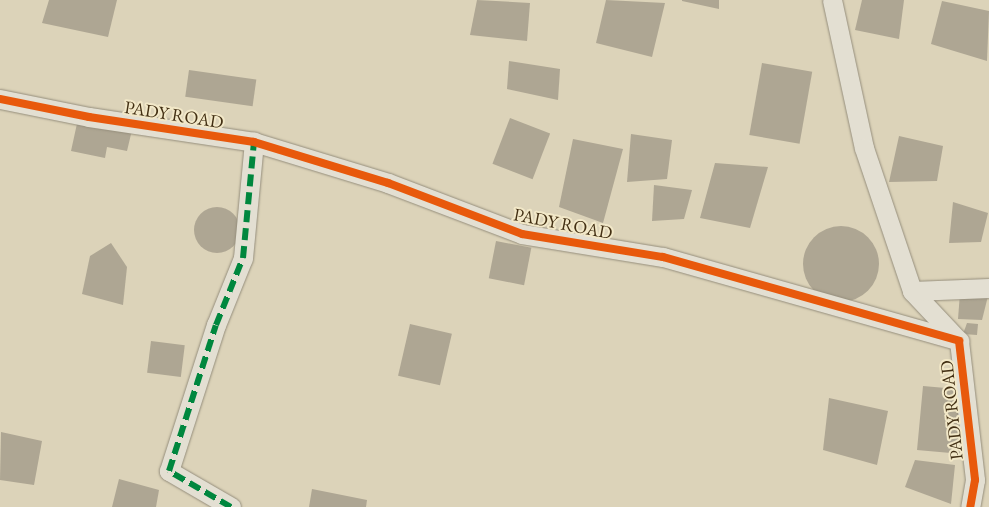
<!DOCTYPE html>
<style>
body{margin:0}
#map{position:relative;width:989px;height:507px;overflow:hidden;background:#dcd3b9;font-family:"EB Garamond",serif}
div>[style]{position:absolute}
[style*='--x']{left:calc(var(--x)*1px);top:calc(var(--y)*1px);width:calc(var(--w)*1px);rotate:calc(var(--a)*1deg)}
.building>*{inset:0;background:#aea693;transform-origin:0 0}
.round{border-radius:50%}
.roads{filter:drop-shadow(0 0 1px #958e7c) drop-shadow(0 0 1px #958e7c)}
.minor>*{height:19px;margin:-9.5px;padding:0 9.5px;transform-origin:9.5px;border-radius:9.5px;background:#e3dfd2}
.quiet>*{height:6px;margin-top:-3px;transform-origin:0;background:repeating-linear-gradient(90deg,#00873e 0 12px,transparent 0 18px)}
.cycleway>*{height:8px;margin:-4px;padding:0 4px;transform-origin:4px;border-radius:4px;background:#e8590c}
span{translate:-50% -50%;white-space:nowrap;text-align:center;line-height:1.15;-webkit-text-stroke:4px #f2e8c8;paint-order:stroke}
.street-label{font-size:18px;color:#422f13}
</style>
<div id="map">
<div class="building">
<div style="clip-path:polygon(49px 0,117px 0,108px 37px,42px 23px)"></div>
<div style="clip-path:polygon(477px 0,530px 3px,527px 41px,470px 35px)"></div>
<div style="clip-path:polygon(606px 0,665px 3px,652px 57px,596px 43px)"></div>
<div style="clip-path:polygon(682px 0,719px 0,719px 9px,682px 1px)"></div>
<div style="clip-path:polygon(862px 0,904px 0,899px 39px,855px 30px)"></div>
<div style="clip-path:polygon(942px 1px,989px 11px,987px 61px,931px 44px)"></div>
<div style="clip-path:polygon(509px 61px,560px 69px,558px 100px,507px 89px)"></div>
<div style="left:762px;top:63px;width:51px;height:73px;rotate:10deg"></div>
<div style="left:189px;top:70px;width:68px;height:27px;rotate:8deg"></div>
<div style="left:510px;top:118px;width:43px;height:49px;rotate:21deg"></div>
<div style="clip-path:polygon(78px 119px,132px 130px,127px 151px,107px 147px,105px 158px,71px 151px)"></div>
<div style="clip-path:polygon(631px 134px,672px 140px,667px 179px,627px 182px)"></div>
<div style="clip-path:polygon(899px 136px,943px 146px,937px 181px,889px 182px)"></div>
<div style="clip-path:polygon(573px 139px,623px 149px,603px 223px,559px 207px)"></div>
<div style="clip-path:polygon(715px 163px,768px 167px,750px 228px,700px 218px)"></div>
<div style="clip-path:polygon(654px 185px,692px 190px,684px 219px,652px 221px)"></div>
<div style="clip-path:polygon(953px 202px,988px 213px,981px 242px,949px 243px)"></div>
<div class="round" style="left:194px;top:207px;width:46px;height:46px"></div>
<div class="round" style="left:803px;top:226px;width:76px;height:76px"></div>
<div style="left:496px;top:241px;width:36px;height:38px;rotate:11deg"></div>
<div style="clip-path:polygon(111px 243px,127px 267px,123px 305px,82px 294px,90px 256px)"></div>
<div style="clip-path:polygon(989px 292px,982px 320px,958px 319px,960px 293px)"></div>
<div style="clip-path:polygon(967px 323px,978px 324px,977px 335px,963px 334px)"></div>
<div style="left:410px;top:324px;width:43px;height:53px;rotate:13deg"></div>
<div style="left:151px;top:341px;width:34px;height:32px;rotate:7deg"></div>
<div style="clip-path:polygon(923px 386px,957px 389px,962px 454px,917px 450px)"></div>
<div style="clip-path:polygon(829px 398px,888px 411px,877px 465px,823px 450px)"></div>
<div style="clip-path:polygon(1px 432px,42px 441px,34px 485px,0 480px)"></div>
<div style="clip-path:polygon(915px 460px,955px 465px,951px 504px,905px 487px)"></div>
<div style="clip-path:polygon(119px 479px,159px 490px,156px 507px,112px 507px)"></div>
<div style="clip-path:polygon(312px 489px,367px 500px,366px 507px,309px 507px)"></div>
</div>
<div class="roads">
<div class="minor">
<div style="--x:832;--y:0;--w:151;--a:77.8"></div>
<div style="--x:864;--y:148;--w:151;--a:71.4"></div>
<div style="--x:0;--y:99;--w:91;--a:11.4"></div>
<div style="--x:89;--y:117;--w:167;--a:8.6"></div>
<div style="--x:254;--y:142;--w:140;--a:17"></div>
<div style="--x:388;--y:183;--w:143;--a:20.8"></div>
<div style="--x:522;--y:234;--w:143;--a:9.3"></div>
<div style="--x:663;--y:257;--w:308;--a:15.8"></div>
<div style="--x:959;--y:341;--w:140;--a:83.4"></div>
<div style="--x:975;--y:480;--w:27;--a:100"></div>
<div style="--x:958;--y:340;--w:67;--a:-133.2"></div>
<div style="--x:912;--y:291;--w:77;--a:-2.2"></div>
<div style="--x:231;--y:507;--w:72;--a:-149.9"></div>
<div style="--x:169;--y:471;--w:153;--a:-72.2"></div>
<div style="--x:216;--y:325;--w:72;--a:-68.1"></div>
<div style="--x:243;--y:258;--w:117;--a:-84.6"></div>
</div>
</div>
<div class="quiet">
<div style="--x:231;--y:507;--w:72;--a:-149.9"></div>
<div style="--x:169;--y:471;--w:153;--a:-72.2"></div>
<div style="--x:216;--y:325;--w:72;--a:-68.1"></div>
<div style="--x:243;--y:258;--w:117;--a:-84.6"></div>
</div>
<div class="cycleway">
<div style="--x:0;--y:99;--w:91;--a:11.4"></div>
<div style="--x:89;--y:117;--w:167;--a:8.6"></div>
<div style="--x:254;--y:142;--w:140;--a:17"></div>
<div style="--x:388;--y:183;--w:143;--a:20.8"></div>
<div style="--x:522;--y:234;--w:143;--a:9.3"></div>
<div style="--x:663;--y:257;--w:308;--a:15.8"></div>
<div style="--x:959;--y:341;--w:140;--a:83.4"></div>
<div style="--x:975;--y:480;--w:27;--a:100"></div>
</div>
<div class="street-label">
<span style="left:174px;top:115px;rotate:9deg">PADY ROAD</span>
<span style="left:563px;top:224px;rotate:11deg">PADY ROAD</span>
<span style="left:952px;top:410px;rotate:-96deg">PADY ROAD</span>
</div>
</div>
